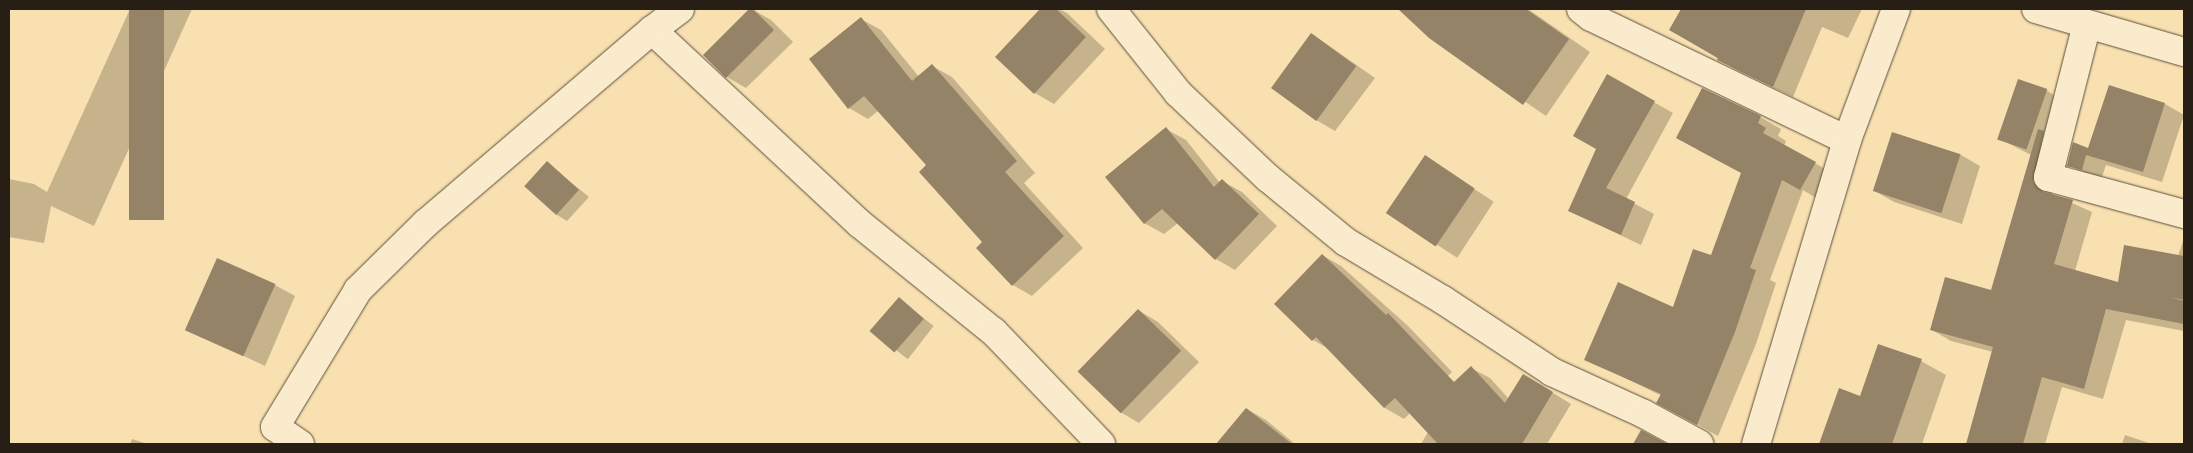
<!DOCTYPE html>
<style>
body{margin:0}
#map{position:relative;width:2193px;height:453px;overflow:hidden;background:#f8e0b0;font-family:"IM FELL French Canon",serif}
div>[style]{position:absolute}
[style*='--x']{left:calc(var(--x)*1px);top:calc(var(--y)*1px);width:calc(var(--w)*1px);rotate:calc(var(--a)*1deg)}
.shadow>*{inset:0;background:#0003;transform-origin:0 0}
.building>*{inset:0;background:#948366;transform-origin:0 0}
.roads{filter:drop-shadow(0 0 1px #5b4e3c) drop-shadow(0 0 1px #5b4e3c)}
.minor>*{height:28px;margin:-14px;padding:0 14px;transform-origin:14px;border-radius:14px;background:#faebcc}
.tertiary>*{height:28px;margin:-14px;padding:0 14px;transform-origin:14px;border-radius:14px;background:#faebcc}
span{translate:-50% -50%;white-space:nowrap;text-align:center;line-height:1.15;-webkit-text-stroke:5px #faebcc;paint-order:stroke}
.frame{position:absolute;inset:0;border:10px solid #271e15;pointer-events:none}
</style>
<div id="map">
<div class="shadow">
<div style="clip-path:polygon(130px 9px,192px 9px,94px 226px,51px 206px,44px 243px,9px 237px,9px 179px,34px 184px,47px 192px)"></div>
<div style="clip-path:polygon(752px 9px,771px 20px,793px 42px,746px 88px,727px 77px,705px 55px)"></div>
<div style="clip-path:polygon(1042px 9px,1059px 9px,1067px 13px,1105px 49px,1054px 104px,1035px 93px,997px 57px)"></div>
<div style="clip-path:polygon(1400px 9px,1528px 9px,1590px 52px,1546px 116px,1430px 37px)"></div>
<div style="clip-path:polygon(1683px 9px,1698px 9px,1723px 23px,1729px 9px,1862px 9px,1848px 38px,1822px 27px,1793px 97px,1738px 71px,1671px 30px)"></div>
<div style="clip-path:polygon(861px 19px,881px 30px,919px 77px,932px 66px,952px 77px,1035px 173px,1024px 183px,1083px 248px,1032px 296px,1013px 285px,927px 165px,878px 111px,868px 119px,849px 108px)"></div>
<div style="clip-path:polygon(1312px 34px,1375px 78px,1335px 131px,1316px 120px)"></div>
<div style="clip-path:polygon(1608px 76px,1673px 113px,1626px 199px,1654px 214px,1641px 245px,1570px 211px,1597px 148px)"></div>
<div style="clip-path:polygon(2109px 86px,2165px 104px,2184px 115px,2162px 182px,2106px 165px,2101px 180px,2068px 165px,2089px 149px)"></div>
<div style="clip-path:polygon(2046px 90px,2065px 102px,2063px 144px,2052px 194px,2092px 212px,2075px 271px,2119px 284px,2178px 256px,2184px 238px,2184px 331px,2126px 320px,2103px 399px,2062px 387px,2045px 444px,1967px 444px,1993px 352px,1951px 341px,1932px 330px,1992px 291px,2031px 155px,1998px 138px)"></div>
<div style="clip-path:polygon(1760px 117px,1781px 129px,1778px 136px,1786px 141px,1784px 146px,1836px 175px,1821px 201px,1803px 190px,1770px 280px,1776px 283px,1756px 344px,1718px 436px,1679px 414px,1662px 396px,1586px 359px,1674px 308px,1712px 256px,1742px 173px,1698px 150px)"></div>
<div style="clip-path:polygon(1166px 129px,1186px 140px,1220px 183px,1222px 181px,1242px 192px,1277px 226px,1235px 270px,1216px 259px,1178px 223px,1164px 234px,1144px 223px)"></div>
<div style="clip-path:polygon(1893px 133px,1961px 155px,1980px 166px,1962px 224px,1894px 202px,1875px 191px)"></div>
<div style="left:1425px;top:157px;width:82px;height:67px;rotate:33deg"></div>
<div style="clip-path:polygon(547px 163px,589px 197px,567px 221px,557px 215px)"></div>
<div style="clip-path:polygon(1322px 255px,1341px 266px,1408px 326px,1452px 372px,1404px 419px,1385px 408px,1329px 349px,1313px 340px,1275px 304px)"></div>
<div style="clip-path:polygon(275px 285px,295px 296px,265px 366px,187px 329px)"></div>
<div style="left:899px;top:299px;width:44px;height:42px;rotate:38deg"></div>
<div style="clip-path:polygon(1138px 310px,1158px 322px,1199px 362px,1139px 423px,1120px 412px)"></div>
<div style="clip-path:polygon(1921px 361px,1946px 375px,1922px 444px,1821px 444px,1861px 397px)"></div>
<div style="clip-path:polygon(1471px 368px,1490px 378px,1509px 399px,1542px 386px,1571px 404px,1547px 444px,1421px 444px,1459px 379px)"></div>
<div style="clip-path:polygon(1247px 409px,1266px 420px,1295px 444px,1218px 444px)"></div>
<div style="clip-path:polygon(2125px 435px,2152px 444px,2122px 444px)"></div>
<div style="clip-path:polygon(132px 439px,148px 444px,130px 444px)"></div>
</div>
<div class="building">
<div style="left:129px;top:9px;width:35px;height:211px"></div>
<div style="clip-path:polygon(749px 9px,753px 9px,774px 30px,726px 78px,703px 55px)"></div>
<div style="clip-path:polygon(1040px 9px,1056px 9px,1086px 37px,1034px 94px,995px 57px)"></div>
<div style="clip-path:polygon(1398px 9px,1526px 9px,1569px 39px,1523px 105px,1429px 38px)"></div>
<div style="clip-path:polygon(1681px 9px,1806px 9px,1773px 87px,1717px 60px,1718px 58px,1669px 30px)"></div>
<div style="clip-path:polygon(861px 17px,912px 81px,932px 64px,1017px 161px,1005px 172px,1064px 236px,1012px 286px,976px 248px,982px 242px,919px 172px,926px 165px,864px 96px,848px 109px,809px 59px)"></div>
<div style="left:1311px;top:33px;width:56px;height:68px;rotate:36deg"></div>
<div style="clip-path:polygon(1607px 74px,1655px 101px,1606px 188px,1635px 202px,1621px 235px,1568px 211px,1596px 149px,1573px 136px)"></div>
<div style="left:2018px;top:79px;width:31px;height:64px;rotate:19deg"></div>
<div style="clip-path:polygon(2109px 85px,2165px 103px,2143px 172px,2086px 155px,2082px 170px,2067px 166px,2073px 142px,2088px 148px)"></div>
<div style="clip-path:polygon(1702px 88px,1761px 116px,1758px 123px,1766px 128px,1763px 133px,1816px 162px,1800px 190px,1782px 180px,1750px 268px,1756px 270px,1735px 332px,1697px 425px,1656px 403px,1661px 394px,1584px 360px,1618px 282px,1673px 307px,1693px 249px,1711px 255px,1741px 173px,1676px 138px)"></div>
<div style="clip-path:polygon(1166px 127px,1214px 187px,1222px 179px,1259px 214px,1215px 260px,1162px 209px,1144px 224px,1105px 177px)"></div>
<div style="clip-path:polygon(2038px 129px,2044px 131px,2033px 182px,2043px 192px,2073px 200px,2054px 264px,2118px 282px,2124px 245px,2184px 256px,2184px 300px,2169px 297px,2184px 301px,2184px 324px,2106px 309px,2084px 389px,2042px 377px,2023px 444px,1966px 444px,1993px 347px,1930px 330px,1945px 277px,1991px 290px)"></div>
<div style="left:1892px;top:132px;width:72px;height:62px;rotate:18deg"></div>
<div style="left:1425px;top:155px;width:60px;height:70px;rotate:34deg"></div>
<div style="left:547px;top:161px;width:43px;height:34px;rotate:42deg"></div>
<div style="clip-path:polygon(1322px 254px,1386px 315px,1388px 313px,1454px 382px,1471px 366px,1505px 403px,1523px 374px,1553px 392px,1522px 444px,1438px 444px,1395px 398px,1384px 408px,1316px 337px,1312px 341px,1274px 304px)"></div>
<div style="left:217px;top:258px;width:64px;height:79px;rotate:24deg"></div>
<div style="left:899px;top:297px;width:33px;height:45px;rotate:41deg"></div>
<div style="left:1138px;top:309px;width:60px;height:87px;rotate:44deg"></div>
<div style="clip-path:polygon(1878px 344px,1922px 359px,1892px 444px,1819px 444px,1839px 388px,1860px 396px)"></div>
<div style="clip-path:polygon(1246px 408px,1292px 444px,1216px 444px)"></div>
<div style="clip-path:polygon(1641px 430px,1667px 444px,1633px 444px)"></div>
</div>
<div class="roads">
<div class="minor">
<div style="--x:680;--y:9;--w:35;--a:143"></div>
<div style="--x:652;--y:30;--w:284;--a:43"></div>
<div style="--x:860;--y:224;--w:172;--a:38.9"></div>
<div style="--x:994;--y:332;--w:155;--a:46.3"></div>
<div style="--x:1111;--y:9;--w:107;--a:51.4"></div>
<div style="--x:1178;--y:93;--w:124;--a:43.4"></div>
<div style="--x:1268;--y:178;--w:101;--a:39.4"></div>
<div style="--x:1346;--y:242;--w:113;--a:30.9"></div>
<div style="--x:1443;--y:300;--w:131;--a:33.4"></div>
<div style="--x:1552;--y:372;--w:101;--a:24.5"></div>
<div style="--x:1644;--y:414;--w:63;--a:28.6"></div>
<div style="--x:1581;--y:9;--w:13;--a:39"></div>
<div style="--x:1591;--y:17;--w:284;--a:25.7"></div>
<div style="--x:2036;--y:9;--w:154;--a:16.2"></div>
<div style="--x:2087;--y:24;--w:158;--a:104.3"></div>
<div style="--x:2048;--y:177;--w:141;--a:15.2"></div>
<div style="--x:300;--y:444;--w:30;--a:-146"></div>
<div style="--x:275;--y:427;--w:160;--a:-58.8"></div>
<div style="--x:358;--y:290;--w:95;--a:-44.6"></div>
<div style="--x:426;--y:223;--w:297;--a:-40.5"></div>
</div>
<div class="tertiary">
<div style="--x:1756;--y:444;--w:317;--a:-73.3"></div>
<div style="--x:1847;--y:140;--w:140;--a:-69.5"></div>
</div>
</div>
<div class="frame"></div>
</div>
